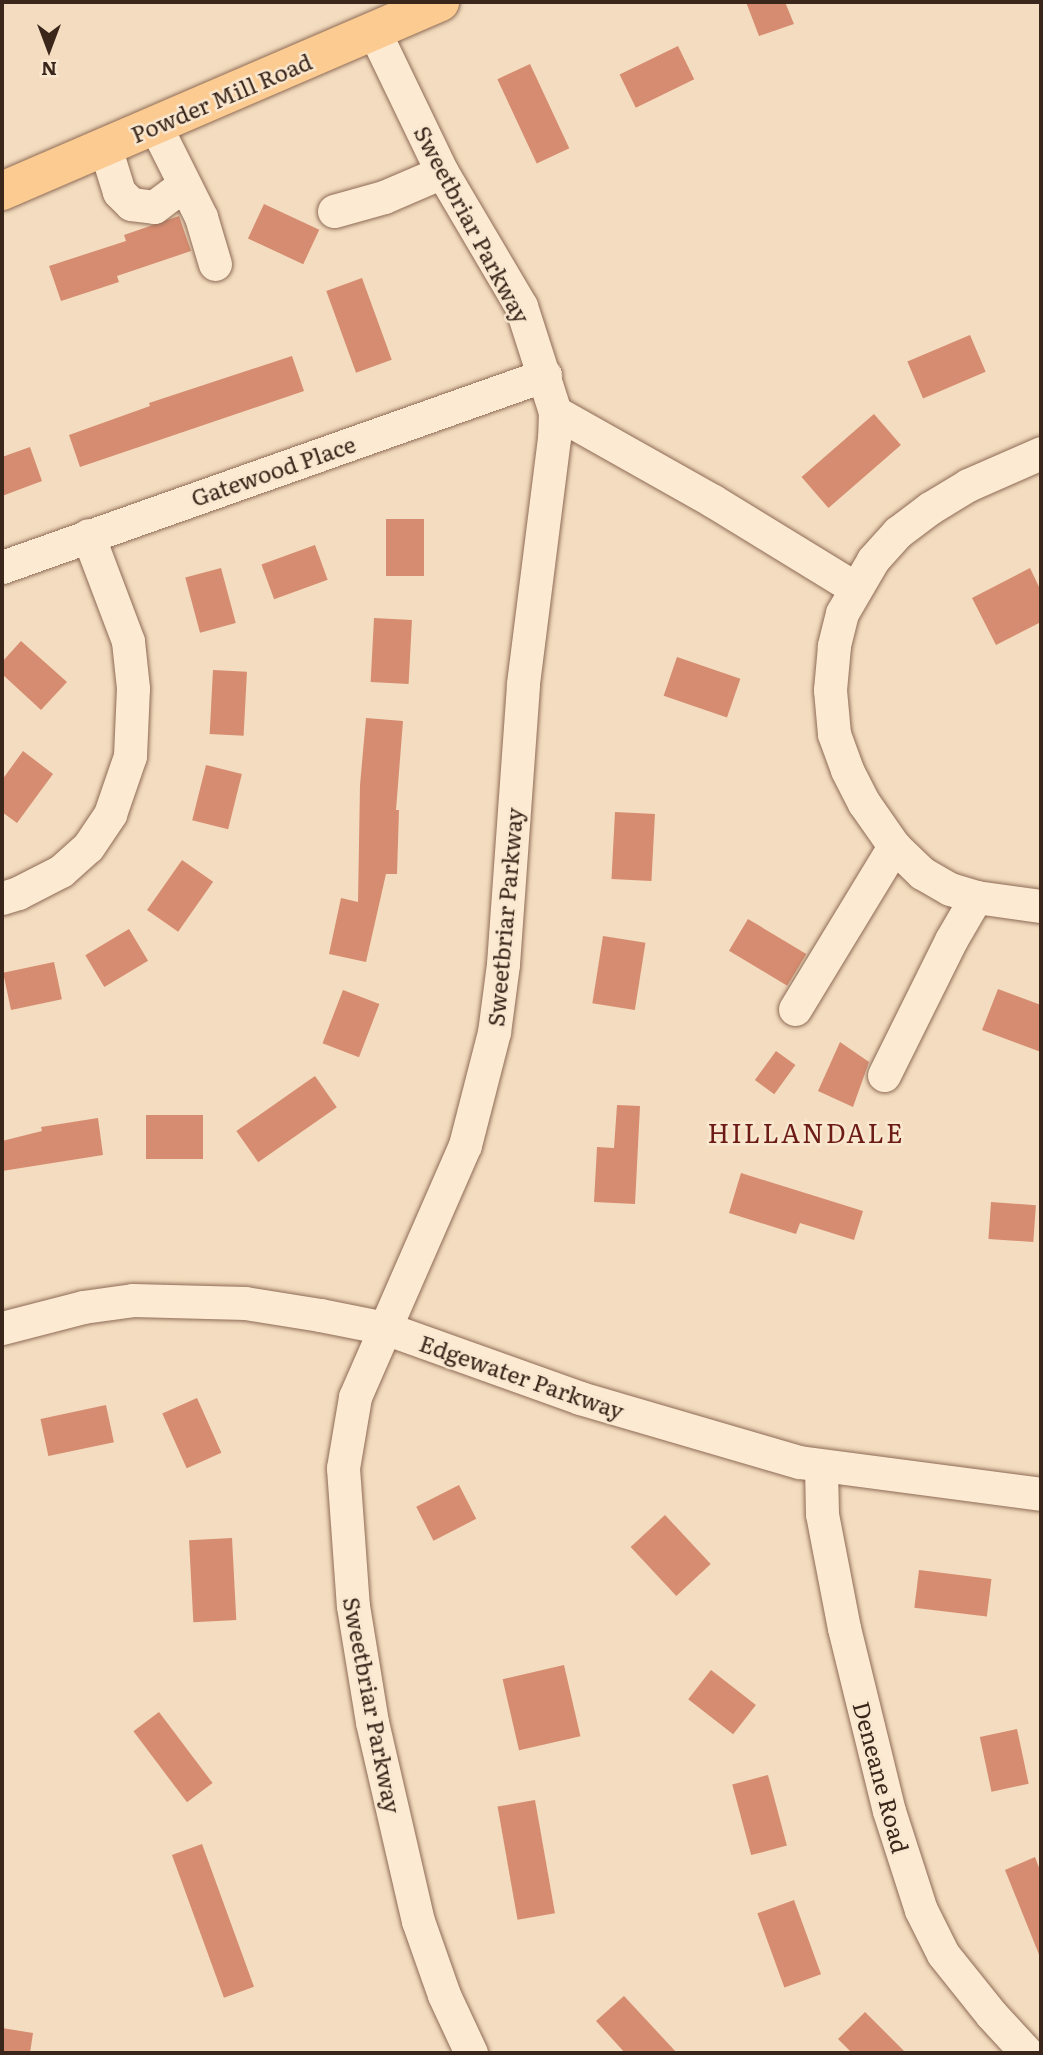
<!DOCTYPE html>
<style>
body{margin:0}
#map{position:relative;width:1043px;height:2055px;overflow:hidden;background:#f3dcbf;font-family:Literata,serif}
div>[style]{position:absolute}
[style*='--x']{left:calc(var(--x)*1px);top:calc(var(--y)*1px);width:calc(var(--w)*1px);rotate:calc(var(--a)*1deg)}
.building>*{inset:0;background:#d68c70;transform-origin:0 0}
.roads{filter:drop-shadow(0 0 2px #8e6b55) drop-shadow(0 0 2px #8e6b55)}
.minor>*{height:33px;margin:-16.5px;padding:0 16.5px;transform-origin:16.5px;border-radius:16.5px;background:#fdead3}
.major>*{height:38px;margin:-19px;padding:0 19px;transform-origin:19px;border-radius:19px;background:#fbcb92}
span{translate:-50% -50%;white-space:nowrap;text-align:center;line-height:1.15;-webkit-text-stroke:5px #f9e7cf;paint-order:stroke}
.street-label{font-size:23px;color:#3b261b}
.quarter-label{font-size:26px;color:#6d1b15;letter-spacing:2px}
.frame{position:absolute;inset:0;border:4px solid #3b261b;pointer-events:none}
.north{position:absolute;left:14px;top:14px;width:70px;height:70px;-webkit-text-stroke:5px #f9e7cf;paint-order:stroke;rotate:180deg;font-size:19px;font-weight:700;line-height:28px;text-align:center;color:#3b261b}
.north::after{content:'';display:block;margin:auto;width:24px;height:32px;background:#3b261b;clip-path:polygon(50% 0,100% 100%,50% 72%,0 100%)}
</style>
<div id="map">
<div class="building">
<div style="clip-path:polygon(746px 2px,785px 2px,794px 24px,759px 36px)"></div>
<div style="left:678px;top:46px;width:37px;height:65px;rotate:64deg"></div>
<div style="left:530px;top:64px;width:93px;height:36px;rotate:65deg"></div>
<div style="left:264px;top:204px;width:61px;height:38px;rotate:25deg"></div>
<div style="clip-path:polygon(179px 216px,191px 251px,117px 276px,119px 282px,61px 301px,49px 266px,126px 241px,124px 235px)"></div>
<div style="left:362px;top:278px;width:87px;height:38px;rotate:70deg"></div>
<div style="left:970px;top:335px;width:40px;height:68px;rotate:67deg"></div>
<div style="clip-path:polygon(292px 356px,304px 391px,80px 467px,69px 435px,150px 406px,149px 403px)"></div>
<div style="left:874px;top:414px;width:41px;height:96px;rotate:49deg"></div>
<div style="clip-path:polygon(30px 447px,42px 481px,2px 496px,2px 457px)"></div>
<div style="left:386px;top:519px;width:38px;height:57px"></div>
<div style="left:315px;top:545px;width:37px;height:57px;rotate:70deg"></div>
<div style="left:221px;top:568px;width:57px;height:37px;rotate:75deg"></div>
<div style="clip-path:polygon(1030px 568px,1041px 591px,1041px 622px,996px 645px,972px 598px)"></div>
<div style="left:374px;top:618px;width:38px;height:64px;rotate:3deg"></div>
<div style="clip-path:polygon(21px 641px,67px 682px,41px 710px,2px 674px,2px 662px)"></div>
<div style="left:677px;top:657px;width:67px;height:41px;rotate:19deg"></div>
<div style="left:213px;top:670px;width:34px;height:64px;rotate:3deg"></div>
<div style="clip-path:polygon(366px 718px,403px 721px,396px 810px,399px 810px,397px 874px,386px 874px,366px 962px,329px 954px,341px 898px,358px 902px,360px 785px)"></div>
<div style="clip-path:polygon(23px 751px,53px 774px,17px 823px,2px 812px,2px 780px)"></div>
<div style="left:206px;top:765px;width:37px;height:57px;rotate:14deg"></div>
<div style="left:615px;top:812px;width:40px;height:67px;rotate:3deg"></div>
<div style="left:182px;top:860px;width:38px;height:61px;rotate:35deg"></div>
<div style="left:748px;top:919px;width:68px;height:37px;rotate:31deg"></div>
<div style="left:129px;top:929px;width:37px;height:51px;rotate:59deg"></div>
<div style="left:603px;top:936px;width:43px;height:68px;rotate:9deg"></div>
<div style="left:54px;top:962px;width:38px;height:52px;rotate:78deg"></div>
<div style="clip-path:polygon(998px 989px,1041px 1005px,1041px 1052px,982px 1030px)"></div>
<div style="left:343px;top:990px;width:39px;height:57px;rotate:21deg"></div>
<div style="clip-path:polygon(840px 1042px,869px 1062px,853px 1107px,818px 1091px)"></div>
<div style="left:776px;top:1051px;width:24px;height:36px;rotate:36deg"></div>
<div style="left:315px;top:1076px;width:38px;height:96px;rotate:55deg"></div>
<div style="clip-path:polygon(617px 1105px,640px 1106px,635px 1204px,594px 1202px,597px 1147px,614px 1148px)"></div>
<div style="left:203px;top:1115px;width:44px;height:57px;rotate:90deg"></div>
<div style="clip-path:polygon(98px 1118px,103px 1155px,2px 1171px,2px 1141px,42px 1131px,41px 1127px)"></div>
<div style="clip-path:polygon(741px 1173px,863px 1211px,854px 1240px,800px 1223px,796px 1234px,729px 1213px)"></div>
<div style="left:991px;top:1202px;width:45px;height:37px;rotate:4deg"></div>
<div style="left:197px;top:1398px;width:60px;height:38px;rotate:66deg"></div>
<div style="left:106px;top:1405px;width:38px;height:67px;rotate:78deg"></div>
<div style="left:459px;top:1485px;width:38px;height:48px;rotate:63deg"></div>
<div style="left:665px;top:1515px;width:67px;height:47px;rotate:47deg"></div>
<div style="left:232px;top:1538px;width:82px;height:43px;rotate:87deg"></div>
<div style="left:919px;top:1570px;width:73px;height:38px;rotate:7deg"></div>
<div style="left:564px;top:1665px;width:73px;height:63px;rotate:77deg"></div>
<div style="left:711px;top:1670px;width:57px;height:37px;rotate:38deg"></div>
<div style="left:159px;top:1712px;width:89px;height:32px;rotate:53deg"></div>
<div style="left:1017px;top:1729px;width:56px;height:38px;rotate:78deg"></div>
<div style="left:768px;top:1775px;width:73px;height:37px;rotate:75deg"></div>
<div style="left:535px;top:1800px;width:115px;height:38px;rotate:80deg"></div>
<div style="left:202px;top:1844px;width:152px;height:32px;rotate:70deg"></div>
<div style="clip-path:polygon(1035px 1857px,1041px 1873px,1040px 1957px,1005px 1870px)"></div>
<div style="left:794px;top:1900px;width:79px;height:39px;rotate:70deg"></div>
<div style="clip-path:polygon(624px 1996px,677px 2053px,625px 2053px,596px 2021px)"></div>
<div style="clip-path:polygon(865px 2012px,906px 2053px,852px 2053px,838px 2039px)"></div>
<div style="clip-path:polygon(2px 2028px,33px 2033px,30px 2053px,2px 2053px)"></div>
</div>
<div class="roads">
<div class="minor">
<div style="--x:374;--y:31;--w:157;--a:64.3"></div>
<div style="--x:442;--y:172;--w:156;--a:59.5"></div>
<div style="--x:521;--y:306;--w:111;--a:72.2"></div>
<div style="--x:555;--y:412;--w:26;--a:92"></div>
<div style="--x:554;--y:438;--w:249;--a:97.2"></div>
<div style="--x:523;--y:685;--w:280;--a:94.1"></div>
<div style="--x:503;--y:964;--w:69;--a:97.5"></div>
<div style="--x:494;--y:1032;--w:117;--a:104.4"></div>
<div style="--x:465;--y:1145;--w:275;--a:113.6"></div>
<div style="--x:355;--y:1397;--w:72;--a:99.6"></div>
<div style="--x:343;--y:1468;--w:138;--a:85.9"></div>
<div style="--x:353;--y:1606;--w:118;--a:80.7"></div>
<div style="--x:372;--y:1722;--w:204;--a:77"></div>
<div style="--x:418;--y:1921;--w:78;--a:70.6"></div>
<div style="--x:444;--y:1995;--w:64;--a:65"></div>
<div style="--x:155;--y:125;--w:103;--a:63.4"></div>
<div style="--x:201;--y:217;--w:49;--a:73.4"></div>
<div style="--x:105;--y:147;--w:47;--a:72.7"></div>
<div style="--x:119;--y:192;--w:17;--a:45"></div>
<div style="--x:131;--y:204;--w:23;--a:7"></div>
<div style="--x:154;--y:207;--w:36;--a:-37"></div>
<div style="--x:334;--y:211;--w:52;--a:-15.6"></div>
<div style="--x:384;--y:197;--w:63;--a:-23.3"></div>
<div style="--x:555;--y:412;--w:181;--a:29.4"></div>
<div style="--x:713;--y:501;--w:167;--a:31.5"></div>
<div style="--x:1041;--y:453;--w:80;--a:156.3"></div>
<div style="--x:968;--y:485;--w:44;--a:148.8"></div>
<div style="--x:930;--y:508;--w:40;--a:143"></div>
<div style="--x:898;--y:532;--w:38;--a:132"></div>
<div style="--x:873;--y:560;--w:61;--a:120.3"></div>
<div style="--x:842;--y:613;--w:34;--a:104"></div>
<div style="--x:834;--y:646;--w:44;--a:95.2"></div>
<div style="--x:830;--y:690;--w:44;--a:84.8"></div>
<div style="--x:834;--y:734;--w:38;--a:70"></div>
<div style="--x:847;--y:770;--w:37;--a:63"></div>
<div style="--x:864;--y:803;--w:52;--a:55.1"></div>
<div style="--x:894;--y:846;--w:39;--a:44"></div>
<div style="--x:922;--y:873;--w:32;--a:30"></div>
<div style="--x:950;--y:889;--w:27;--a:17"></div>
<div style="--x:976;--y:897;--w:66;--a:7.9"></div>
<div style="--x:2;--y:567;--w:576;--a:-19.47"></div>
<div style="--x:2;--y:898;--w:17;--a:-17"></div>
<div style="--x:18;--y:893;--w:48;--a:-27.1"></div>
<div style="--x:61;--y:871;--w:36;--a:-42"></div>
<div style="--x:88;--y:847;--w:40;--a:-56"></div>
<div style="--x:110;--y:814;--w:61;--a:-71"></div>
<div style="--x:130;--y:756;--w:68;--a:-87.5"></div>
<div style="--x:133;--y:688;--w:47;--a:-96.1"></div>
<div style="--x:128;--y:641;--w:113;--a:-110.7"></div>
<div style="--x:795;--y:1009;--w:191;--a:-58.7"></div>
<div style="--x:884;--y:1075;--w:151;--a:-63.6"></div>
<div style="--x:951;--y:940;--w:50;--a:-59.8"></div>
<div style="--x:2;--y:1328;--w:84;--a:-14.5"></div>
<div style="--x:83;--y:1307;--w:50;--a:-8"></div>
<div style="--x:133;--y:1300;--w:112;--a:1.5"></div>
<div style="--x:245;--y:1303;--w:76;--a:9.1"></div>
<div style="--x:320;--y:1315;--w:66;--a:11.3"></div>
<div style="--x:385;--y:1328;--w:207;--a:19.7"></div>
<div style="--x:580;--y:1398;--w:228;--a:16.3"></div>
<div style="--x:799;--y:1462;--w:244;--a:7.5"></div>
<div style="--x:821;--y:1467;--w:47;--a:88.8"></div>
<div style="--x:822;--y:1514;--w:116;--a:79.1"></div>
<div style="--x:844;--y:1628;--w:188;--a:76.2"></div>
<div style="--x:889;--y:1811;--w:104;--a:72.1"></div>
<div style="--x:921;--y:1910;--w:49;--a:63.4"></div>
<div style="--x:943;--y:1954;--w:77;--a:51.3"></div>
<div style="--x:991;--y:2014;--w:53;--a:47.3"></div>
</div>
<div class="major">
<div style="--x:2;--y:191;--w:477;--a:-23.3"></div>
</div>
</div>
<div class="street-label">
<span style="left:221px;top:97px;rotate:-23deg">Powder Mill Road</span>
<span style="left:473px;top:224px;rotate:62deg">Sweetbriar Parkway</span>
<span style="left:273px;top:470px;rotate:-19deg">Gatewood Place</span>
<span style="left:504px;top:917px;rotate:-85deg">Sweetbriar Parkway</span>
<span style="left:522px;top:1376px;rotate:19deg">Edgewater Parkway</span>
<span style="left:373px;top:1705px;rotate:79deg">Sweetbriar Parkway</span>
<span style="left:882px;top:1777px;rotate:75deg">Deneane Road</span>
</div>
<div class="quarter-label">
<span style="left:806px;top:1132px">HILLANDALE</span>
</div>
<div class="frame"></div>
<div class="north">N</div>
</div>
